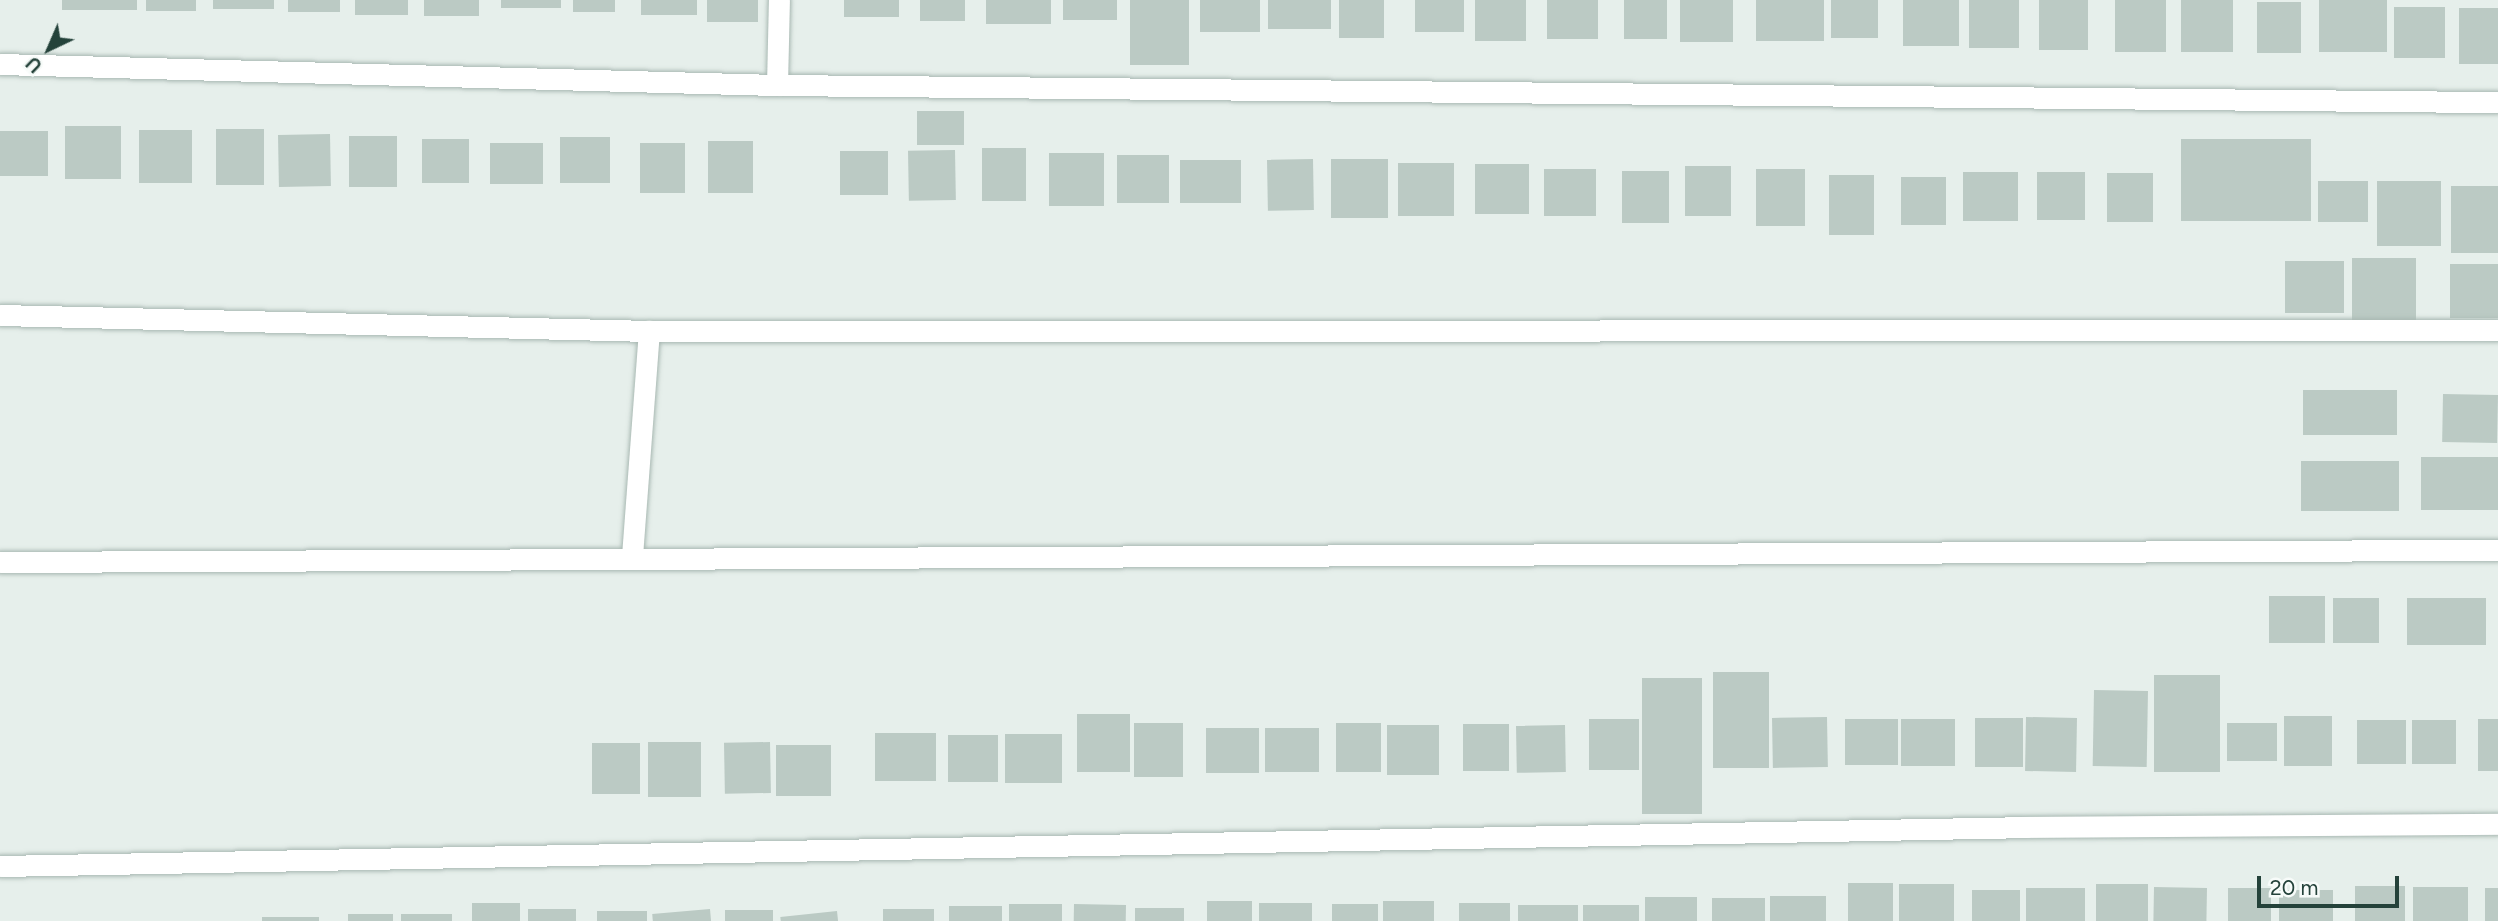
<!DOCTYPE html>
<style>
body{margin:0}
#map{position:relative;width:2498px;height:921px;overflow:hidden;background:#e6efeb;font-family:Figtree,sans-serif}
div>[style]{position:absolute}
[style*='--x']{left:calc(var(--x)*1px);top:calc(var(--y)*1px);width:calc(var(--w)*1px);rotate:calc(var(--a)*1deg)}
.building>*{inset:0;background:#bbcac4;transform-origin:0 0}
.roads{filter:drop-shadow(0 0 2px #a8b8b2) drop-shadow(0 0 2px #a8b8b2)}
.street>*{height:21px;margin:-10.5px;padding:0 10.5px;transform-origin:10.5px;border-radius:10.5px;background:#fff}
span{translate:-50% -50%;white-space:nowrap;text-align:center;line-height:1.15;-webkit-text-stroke:6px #f7fbf9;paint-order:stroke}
.north{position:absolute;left:14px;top:14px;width:70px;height:70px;-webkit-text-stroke:5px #f7fbf9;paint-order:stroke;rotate:224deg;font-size:19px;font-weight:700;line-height:28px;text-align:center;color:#24423a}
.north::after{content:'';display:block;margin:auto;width:24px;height:32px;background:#24423a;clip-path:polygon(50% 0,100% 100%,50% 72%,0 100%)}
.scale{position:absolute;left:2257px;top:876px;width:142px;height:32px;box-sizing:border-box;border:4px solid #24423a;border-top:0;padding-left:9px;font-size:21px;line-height:24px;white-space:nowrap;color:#24423a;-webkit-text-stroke:5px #f7fbf9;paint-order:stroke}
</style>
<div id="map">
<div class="building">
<div style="left:62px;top:0;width:75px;height:10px"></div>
<div style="left:146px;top:0;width:50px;height:11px"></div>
<div style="left:213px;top:0;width:61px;height:9px"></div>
<div style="left:288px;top:0;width:52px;height:12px"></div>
<div style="left:355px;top:0;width:53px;height:15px"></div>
<div style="left:424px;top:0;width:55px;height:16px"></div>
<div style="left:501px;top:0;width:60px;height:8px"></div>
<div style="left:573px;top:0;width:42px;height:12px"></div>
<div style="left:641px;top:0;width:56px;height:15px"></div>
<div style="left:707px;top:0;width:51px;height:22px"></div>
<div style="left:844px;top:0;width:55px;height:17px"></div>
<div style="left:920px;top:0;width:45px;height:21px"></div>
<div style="left:986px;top:0;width:65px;height:24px"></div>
<div style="left:1063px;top:0;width:54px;height:20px"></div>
<div style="left:1130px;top:0;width:59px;height:65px"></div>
<div style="left:1200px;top:0;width:60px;height:32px"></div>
<div style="left:1268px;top:0;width:63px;height:29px"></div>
<div style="left:1339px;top:0;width:45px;height:38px"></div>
<div style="left:1415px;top:0;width:49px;height:32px"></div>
<div style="left:1475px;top:0;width:51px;height:41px"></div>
<div style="left:1547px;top:0;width:51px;height:39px"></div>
<div style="left:1624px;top:0;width:43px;height:39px"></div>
<div style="left:1680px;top:0;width:53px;height:42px"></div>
<div style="left:1756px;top:0;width:68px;height:41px"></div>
<div style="left:1831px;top:0;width:47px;height:38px"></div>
<div style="left:1903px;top:0;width:56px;height:46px"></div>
<div style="left:1969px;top:0;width:50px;height:48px"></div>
<div style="left:2039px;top:0;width:49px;height:50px"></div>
<div style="left:2115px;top:0;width:51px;height:52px"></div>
<div style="left:2181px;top:0;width:52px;height:52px"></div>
<div style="left:2319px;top:0;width:68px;height:52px"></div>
<div style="left:2257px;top:2px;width:44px;height:51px"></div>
<div style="left:2394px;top:7px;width:51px;height:51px"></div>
<div style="left:2459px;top:8px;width:39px;height:56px"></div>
<div style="left:964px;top:111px;width:34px;height:47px;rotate:90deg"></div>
<div style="left:65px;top:126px;width:56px;height:53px"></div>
<div style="left:216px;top:129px;width:48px;height:56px"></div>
<div style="left:139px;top:130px;width:53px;height:53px"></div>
<div style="left:0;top:131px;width:48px;height:45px"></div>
<div style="left:330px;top:134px;width:52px;height:52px;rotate:89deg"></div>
<div style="left:349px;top:136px;width:48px;height:51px"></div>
<div style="left:560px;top:137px;width:50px;height:46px"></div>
<div style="left:422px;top:139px;width:47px;height:44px"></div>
<div style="left:2181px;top:139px;width:130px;height:82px"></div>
<div style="left:708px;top:141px;width:45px;height:52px"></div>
<div style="left:490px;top:143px;width:53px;height:41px"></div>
<div style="left:640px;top:143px;width:45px;height:50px"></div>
<div style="left:1026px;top:148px;width:53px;height:44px;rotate:90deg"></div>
<div style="left:955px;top:150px;width:50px;height:47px;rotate:89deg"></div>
<div style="left:888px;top:151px;width:44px;height:48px;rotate:90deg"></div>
<div style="left:1104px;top:153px;width:53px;height:55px;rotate:90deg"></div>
<div style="left:1117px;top:155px;width:52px;height:48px"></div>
<div style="left:1313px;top:159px;width:51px;height:46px;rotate:89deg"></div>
<div style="left:1331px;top:159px;width:57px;height:59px"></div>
<div style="left:1180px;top:160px;width:61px;height:43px"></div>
<div style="left:1398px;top:163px;width:56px;height:53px"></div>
<div style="left:1475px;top:164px;width:54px;height:50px"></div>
<div style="left:1685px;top:166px;width:46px;height:50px"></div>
<div style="left:1544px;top:169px;width:52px;height:47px"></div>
<div style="left:1756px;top:169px;width:49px;height:57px"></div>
<div style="left:1622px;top:171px;width:47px;height:52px"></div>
<div style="left:1963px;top:172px;width:55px;height:49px"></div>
<div style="left:2085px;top:172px;width:48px;height:48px;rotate:90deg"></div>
<div style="left:2107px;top:173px;width:46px;height:49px"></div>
<div style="left:1829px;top:175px;width:45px;height:60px"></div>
<div style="left:1946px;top:177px;width:48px;height:45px;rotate:90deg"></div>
<div style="left:2318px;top:181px;width:50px;height:41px"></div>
<div style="left:2377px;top:181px;width:64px;height:65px"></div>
<div style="left:2451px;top:186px;width:47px;height:67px"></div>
<div style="left:2352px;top:258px;width:64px;height:63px"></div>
<div style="left:2285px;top:261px;width:59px;height:52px"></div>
<div style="left:2498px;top:264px;width:54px;height:48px;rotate:90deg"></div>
<div style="left:2303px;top:390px;width:94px;height:45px"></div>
<div style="left:2443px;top:394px;width:55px;height:48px;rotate:1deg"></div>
<div style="left:2421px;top:457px;width:77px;height:53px"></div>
<div style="left:2301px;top:461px;width:98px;height:50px"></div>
<div style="left:2269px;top:596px;width:56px;height:47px"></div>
<div style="left:2333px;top:598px;width:46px;height:45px"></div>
<div style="left:2407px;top:598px;width:79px;height:47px"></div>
<div style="left:1713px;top:672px;width:56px;height:96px"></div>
<div style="left:2154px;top:675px;width:66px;height:97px"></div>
<div style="left:1642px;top:678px;width:60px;height:136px"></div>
<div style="left:2094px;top:690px;width:54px;height:76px;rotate:1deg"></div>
<div style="left:1077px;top:714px;width:53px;height:58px"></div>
<div style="left:2284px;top:716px;width:48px;height:50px"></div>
<div style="left:1827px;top:717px;width:50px;height:55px;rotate:89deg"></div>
<div style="left:2026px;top:717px;width:51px;height:54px;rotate:1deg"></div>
<div style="left:1975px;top:718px;width:48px;height:49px"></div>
<div style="left:1589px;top:719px;width:50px;height:51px"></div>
<div style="left:1845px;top:719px;width:53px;height:46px"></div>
<div style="left:1901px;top:719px;width:54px;height:47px"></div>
<div style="left:2478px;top:719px;width:20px;height:52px"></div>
<div style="left:2357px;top:720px;width:49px;height:44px"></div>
<div style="left:2412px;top:720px;width:44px;height:44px"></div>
<div style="left:1134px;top:723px;width:49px;height:54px"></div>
<div style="left:1336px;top:723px;width:45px;height:49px"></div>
<div style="left:2227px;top:723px;width:50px;height:38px"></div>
<div style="left:1463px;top:724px;width:46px;height:47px"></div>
<div style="left:1387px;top:725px;width:52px;height:50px"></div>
<div style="left:1565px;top:725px;width:47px;height:49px;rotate:89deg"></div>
<div style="left:1206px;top:728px;width:53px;height:45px"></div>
<div style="left:1265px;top:728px;width:54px;height:44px"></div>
<div style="left:875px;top:733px;width:61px;height:48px"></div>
<div style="left:1005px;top:734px;width:57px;height:49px"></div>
<div style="left:948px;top:735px;width:50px;height:47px"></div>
<div style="left:648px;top:742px;width:53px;height:55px"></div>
<div style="left:770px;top:742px;width:51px;height:46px;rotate:89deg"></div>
<div style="left:592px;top:743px;width:48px;height:51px"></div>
<div style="left:776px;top:745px;width:55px;height:51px"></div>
<div style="left:1848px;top:883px;width:45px;height:38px"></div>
<div style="left:1899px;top:884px;width:55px;height:37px"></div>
<div style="left:2096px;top:884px;width:52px;height:37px"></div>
<div style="left:2355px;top:886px;width:50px;height:35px"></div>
<div style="left:2154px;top:887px;width:53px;height:34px;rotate:1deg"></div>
<div style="left:2468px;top:887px;width:34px;height:55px;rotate:90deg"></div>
<div style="left:2026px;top:888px;width:59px;height:33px"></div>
<div style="left:2228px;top:888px;width:43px;height:33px"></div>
<div style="left:2485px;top:888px;width:13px;height:33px"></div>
<div style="left:1972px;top:890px;width:48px;height:31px"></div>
<div style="left:2333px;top:890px;width:31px;height:54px;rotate:90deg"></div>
<div style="left:1770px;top:896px;width:56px;height:25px"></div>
<div style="left:1645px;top:897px;width:52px;height:24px"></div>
<div style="left:1765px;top:898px;width:23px;height:53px;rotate:90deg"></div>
<div style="left:1207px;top:901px;width:45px;height:20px"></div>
<div style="left:1434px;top:901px;width:20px;height:51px;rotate:90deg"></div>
<div style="left:472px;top:903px;width:48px;height:18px"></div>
<div style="left:1259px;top:903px;width:53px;height:18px"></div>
<div style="left:1510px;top:903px;width:18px;height:51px;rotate:90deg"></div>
<div style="left:1062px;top:904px;width:17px;height:53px;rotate:90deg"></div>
<div style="left:1074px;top:904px;width:52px;height:17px;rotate:1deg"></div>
<div style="left:1378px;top:904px;width:17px;height:46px;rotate:90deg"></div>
<div style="left:1578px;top:905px;width:16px;height:60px;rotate:90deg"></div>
<div style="left:1583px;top:905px;width:56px;height:16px"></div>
<div style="left:949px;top:906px;width:53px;height:15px"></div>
<div style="left:1135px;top:908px;width:49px;height:13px"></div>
<div style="left:528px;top:909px;width:48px;height:12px"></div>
<div style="left:710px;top:909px;width:12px;height:58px;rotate:85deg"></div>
<div style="left:883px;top:909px;width:51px;height:12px"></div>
<div style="left:773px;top:910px;width:11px;height:48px;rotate:90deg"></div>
<div style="left:597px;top:911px;width:50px;height:10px"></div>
<div style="left:837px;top:911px;width:10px;height:57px;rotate:84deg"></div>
<div style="left:348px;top:914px;width:45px;height:7px"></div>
<div style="left:401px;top:914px;width:51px;height:7px"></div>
<div style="left:262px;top:917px;width:57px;height:4px"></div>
</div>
<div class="roads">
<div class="street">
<div style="--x:0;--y:64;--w:777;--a:1.55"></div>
<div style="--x:777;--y:85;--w:1721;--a:0.57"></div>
<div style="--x:777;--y:85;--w:85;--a:-88.7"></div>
<div style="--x:0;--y:315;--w:649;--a:1.41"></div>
<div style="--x:649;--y:331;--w:1849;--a:-0.03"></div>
<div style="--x:632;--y:556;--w:226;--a:-85.7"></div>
<div style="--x:0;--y:562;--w:2498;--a:-0.28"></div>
<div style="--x:0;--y:866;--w:2026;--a:-1.1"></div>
<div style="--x:2026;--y:827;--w:472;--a:-0.4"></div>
</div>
</div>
<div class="north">U</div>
<div class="scale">20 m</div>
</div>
